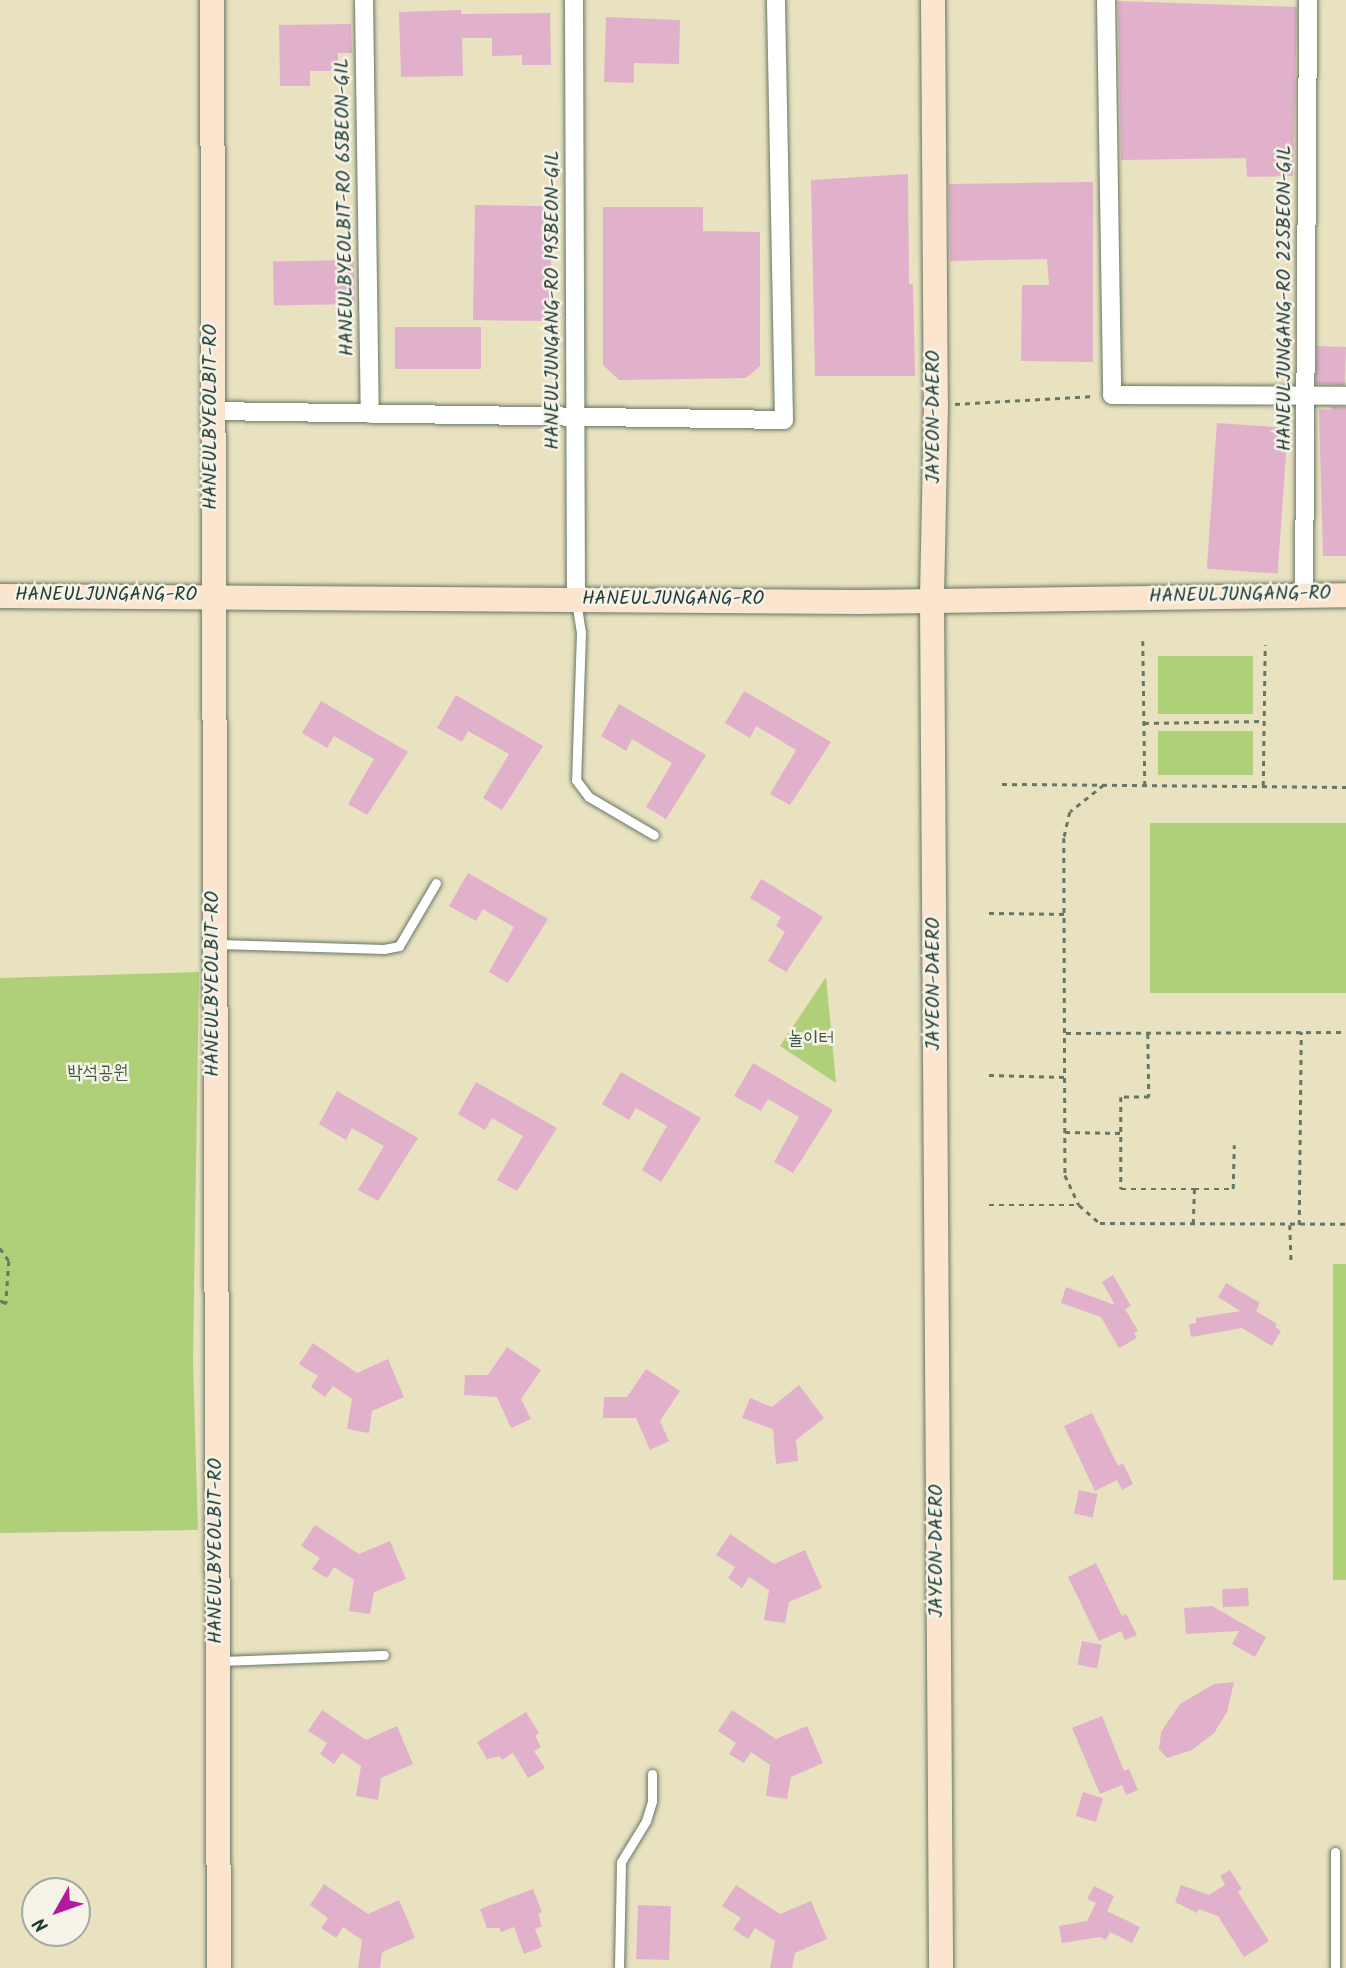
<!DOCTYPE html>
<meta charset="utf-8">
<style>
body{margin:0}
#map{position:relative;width:1346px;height:1968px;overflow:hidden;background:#e9e2c0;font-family:Kalam,"Poor Story",sans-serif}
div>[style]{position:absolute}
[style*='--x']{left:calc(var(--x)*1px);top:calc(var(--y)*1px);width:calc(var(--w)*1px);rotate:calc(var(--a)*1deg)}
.green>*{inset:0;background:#afd078;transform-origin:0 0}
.building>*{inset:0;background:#e1b0cb;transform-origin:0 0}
.path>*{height:2.5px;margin-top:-1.25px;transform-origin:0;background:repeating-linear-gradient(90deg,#667765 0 5px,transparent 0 10px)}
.roads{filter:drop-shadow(0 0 2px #667765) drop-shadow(0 0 2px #667765)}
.lane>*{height:9px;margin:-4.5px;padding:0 4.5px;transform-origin:4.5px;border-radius:4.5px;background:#fff}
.street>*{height:18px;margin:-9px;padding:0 9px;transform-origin:9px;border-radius:9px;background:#fff}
.secondary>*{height:24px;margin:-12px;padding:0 12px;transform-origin:12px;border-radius:12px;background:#fbe5cf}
span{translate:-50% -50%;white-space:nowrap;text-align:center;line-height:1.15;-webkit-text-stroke:5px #f7f3e8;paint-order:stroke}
.street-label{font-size:19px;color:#1f3d34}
.park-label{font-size:19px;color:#3c5a42}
.north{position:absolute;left:21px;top:1877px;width:70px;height:70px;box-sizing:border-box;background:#f7f3e8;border:2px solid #a1aaa0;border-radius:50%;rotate:230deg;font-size:19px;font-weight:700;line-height:28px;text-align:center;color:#1f3d34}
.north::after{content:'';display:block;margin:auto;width:24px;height:32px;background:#b5179e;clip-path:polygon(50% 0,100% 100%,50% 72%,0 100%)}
</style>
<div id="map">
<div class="green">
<div style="left:1158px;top:656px;width:95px;height:58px"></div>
<div style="left:1158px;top:731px;width:95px;height:44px"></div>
<div style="left:1150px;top:823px;width:196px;height:170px"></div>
<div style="clip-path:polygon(199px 972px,193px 1360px,198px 1530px,0 1533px,0 978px)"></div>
<div style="clip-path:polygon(826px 977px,836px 1083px,780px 1046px)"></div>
<div style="left:1333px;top:1264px;width:13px;height:316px"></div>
</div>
<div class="building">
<div style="clip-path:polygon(1118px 1px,1297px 7px,1293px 176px,1247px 177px,1246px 158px,1121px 160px)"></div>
<div style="clip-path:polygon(461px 10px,461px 14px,550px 13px,551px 65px,522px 65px,522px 55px,492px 56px,492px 38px,462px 38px,463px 76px,401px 77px,399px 12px)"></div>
<div style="clip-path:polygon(606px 17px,680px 20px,679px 64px,634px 63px,634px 83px,604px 82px)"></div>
<div style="clip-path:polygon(351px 24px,352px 53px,338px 53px,338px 71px,310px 71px,310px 86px,280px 86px,279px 25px)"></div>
<div style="clip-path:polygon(908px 174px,909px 284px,913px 284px,915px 376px,815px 376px,811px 180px)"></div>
<div style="clip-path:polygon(1093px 182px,1093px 362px,1021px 361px,1022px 285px,1049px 285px,1047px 259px,950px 261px,949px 184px)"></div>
<div style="left:475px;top:205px;width:77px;height:115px;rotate:1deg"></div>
<div style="clip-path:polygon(603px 207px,703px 207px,703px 231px,760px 232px,760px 366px,746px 378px,619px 380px,603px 365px)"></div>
<div style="left:354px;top:260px;width:44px;height:81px;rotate:89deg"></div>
<div style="left:395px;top:327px;width:86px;height:42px"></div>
<div style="left:1317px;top:346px;width:29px;height:38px;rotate:2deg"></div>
<div style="clip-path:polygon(1330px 407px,1346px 407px,1346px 556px,1323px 556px,1319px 409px,1332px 410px)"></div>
<div style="left:1217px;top:423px;width:71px;height:146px;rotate:4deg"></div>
<div style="clip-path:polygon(744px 691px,831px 742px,790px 805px,770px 794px,796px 750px,756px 726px,750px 738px,725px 723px)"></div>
<div style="clip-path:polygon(456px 695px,543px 746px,502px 810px,483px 798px,509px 754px,468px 731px,462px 742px,437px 728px)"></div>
<div style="clip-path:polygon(321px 701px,408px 752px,367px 815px,348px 804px,374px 759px,334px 736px,327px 748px,302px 733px)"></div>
<div style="clip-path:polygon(619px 704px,706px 755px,666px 819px,646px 807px,672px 763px,632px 739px,626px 751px,601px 736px)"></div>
<div style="clip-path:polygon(468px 873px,548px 919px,508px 983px,489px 972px,514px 927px,483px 909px,476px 921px,449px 906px)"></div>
<div style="clip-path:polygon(761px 879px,823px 917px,786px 972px,768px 961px,785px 932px,776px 926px,781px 917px,750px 898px)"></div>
<div style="clip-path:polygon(753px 1063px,833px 1110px,793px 1173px,774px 1162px,799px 1117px,768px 1099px,761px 1111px,734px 1096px)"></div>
<div style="clip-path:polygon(621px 1072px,701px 1118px,661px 1182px,642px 1170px,667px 1126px,636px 1108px,629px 1120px,602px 1104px)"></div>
<div style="clip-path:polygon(476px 1082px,557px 1128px,517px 1191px,497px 1180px,523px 1136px,492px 1118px,485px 1130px,458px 1114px)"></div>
<div style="clip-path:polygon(337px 1091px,418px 1138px,378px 1201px,358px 1190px,384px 1146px,352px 1128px,346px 1140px,319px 1124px)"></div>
<div style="clip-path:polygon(1113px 1275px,1131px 1306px,1125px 1309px,1138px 1331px,1134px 1333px,1137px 1338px,1119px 1348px,1101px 1317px,1061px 1303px,1066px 1287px,1115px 1305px,1102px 1282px)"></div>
<div style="clip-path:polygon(1226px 1283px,1260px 1303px,1256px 1311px,1277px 1324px,1275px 1327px,1281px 1331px,1272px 1346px,1242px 1328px,1191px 1337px,1189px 1324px,1196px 1323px,1196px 1318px,1240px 1311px,1218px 1297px)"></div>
<div style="clip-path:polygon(313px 1343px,357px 1373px,388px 1359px,404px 1397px,372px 1411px,369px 1433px,347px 1429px,352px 1399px,333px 1386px,325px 1397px,311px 1387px,318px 1376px,299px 1364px)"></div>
<div style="clip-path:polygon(507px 1347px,541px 1370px,521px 1399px,531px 1419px,511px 1428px,497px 1397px,464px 1395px,465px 1375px,488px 1375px)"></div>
<div style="clip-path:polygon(646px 1369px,680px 1391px,660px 1421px,669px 1441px,650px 1450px,636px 1418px,603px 1418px,604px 1397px,627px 1397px)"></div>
<div style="clip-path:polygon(799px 1385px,824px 1418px,796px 1440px,798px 1461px,776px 1464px,773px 1429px,742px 1418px,750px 1398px,772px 1407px)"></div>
<div style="clip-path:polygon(1092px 1413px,1118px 1466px,1123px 1463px,1133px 1484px,1122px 1490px,1117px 1480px,1095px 1491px,1064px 1426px)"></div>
<div style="left:1079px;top:1490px;width:19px;height:24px;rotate:12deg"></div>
<div style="clip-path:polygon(315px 1525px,359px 1554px,390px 1541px,406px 1579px,374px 1592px,370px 1614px,349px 1611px,354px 1580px,334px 1567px,327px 1578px,312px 1569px,320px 1558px,301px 1546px)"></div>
<div style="clip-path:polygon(730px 1534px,774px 1564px,805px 1550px,822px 1588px,789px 1602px,785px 1623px,764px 1620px,769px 1590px,749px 1577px,742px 1588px,728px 1578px,735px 1567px,716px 1555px)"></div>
<div style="clip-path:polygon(1096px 1563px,1122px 1616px,1126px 1614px,1137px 1635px,1125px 1640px,1121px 1631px,1099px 1641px,1068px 1577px)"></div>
<div style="left:1248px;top:1588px;width:18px;height:26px;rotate:87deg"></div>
<div style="clip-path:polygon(1212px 1606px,1266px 1637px,1255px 1657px,1232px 1644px,1239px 1631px,1186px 1634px,1184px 1608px)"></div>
<div style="left:1082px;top:1641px;width:20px;height:24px;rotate:11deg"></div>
<div style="clip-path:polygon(1234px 1682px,1227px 1712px,1214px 1733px,1192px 1750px,1167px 1758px,1159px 1749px,1161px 1732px,1180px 1704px,1214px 1684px)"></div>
<div style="clip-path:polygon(322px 1710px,366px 1740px,397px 1726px,413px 1764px,381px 1778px,378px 1800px,356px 1796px,361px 1766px,342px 1753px,334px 1764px,320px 1754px,327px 1743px,308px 1731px)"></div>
<div style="clip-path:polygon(732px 1710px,776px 1739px,807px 1726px,823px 1763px,791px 1777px,787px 1799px,766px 1796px,770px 1765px,751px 1752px,744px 1763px,729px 1754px,736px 1743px,718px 1731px)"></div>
<div style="clip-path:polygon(526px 1712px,539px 1733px,535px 1736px,541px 1747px,534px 1751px,545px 1768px,528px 1778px,513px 1753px,502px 1760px,500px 1756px,487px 1759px,477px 1742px)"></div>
<div style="clip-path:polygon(1102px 1716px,1124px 1771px,1129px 1769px,1138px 1790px,1126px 1795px,1122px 1785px,1100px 1794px,1072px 1728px)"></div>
<div style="left:1083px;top:1792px;width:21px;height:25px;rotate:17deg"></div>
<div style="clip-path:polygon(1230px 1870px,1242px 1889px,1238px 1892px,1269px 1941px,1244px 1957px,1218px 1916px,1199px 1909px,1197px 1913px,1175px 1902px,1181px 1885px,1209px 1895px,1225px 1885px,1220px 1876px)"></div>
<div style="clip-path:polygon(324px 1884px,368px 1914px,399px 1900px,415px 1938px,382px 1952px,380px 1968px,358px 1968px,362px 1940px,343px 1927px,336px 1938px,321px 1928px,328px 1918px,310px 1905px)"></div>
<div style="clip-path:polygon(736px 1885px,780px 1914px,811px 1901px,827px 1939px,795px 1953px,792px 1968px,770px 1968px,775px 1941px,755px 1928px,748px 1939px,733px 1929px,741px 1918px,722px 1906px)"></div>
<div style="clip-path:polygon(1094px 1886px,1114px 1896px,1107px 1911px,1140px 1927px,1132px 1943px,1110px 1932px,1106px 1940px,1100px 1937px,1062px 1943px,1059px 1926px,1087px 1921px,1096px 1903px,1087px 1899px)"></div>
<div style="clip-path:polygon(533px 1889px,542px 1912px,538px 1914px,542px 1926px,535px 1929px,542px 1947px,524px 1954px,514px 1927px,501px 1932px,500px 1928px,487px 1928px,480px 1909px)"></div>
<div style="left:638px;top:1905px;width:33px;height:54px;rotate:2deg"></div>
</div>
<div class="path">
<div style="--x:955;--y:404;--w:140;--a:-3.3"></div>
<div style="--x:1143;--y:641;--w:144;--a:89.2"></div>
<div style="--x:1144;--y:723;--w:119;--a:-1"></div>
<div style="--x:1002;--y:784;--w:344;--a:0.5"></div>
<div style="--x:1104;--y:785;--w:43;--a:141.5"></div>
<div style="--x:1070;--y:812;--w:27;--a:103"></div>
<div style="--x:1064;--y:838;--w:337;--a:89.8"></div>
<div style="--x:1065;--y:1175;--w:33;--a:65"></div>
<div style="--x:1079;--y:1205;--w:28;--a:41"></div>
<div style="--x:1100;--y:1223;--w:246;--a:0.2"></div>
<div style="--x:1263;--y:786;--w:141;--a:-89.2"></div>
<div style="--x:989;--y:913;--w:78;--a:0.7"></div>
<div style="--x:1066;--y:1033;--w:280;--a:-0.2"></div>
<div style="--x:1148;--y:1034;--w:63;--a:89.1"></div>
<div style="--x:1149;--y:1097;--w:28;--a:180"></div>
<div style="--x:1121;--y:1097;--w:92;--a:90"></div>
<div style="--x:1121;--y:1189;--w:73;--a:0"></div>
<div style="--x:989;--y:1075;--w:76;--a:1.5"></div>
<div style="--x:1065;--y:1132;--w:56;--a:1"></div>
<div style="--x:989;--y:1205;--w:90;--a:0"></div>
<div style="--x:1193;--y:1224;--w:35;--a:-88"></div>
<div style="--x:1194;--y:1189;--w:39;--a:0"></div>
<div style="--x:1233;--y:1189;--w:44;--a:-88.7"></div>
<div style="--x:1290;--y:1225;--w:37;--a:88"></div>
<div style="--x:1299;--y:1225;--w:193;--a:-89.4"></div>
<div style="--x:0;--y:1248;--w:16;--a:55"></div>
<div style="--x:9;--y:1261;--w:43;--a:94"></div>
<div style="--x:0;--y:1300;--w:7;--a:34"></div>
<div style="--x:6;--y:1304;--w:7;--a:-153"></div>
</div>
<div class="roads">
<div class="lane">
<div style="--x:576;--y:601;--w:31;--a:81"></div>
<div style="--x:581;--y:632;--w:148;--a:91.9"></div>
<div style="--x:576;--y:780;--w:21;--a:53"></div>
<div style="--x:589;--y:797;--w:75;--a:30.3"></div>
<div style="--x:219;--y:944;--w:165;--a:1.7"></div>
<div style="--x:384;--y:949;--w:15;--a:-11"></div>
<div style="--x:399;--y:946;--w:73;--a:-59.6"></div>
<div style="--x:219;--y:1661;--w:165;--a:-2.1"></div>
<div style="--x:619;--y:1968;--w:106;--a:-88.9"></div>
<div style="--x:621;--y:1862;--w:48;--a:-58.6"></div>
<div style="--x:646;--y:1821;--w:21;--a:-73"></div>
<div style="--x:652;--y:1801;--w:27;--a:-90"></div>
<div style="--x:1335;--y:1968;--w:116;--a:-90"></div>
</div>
<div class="street">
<div style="--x:364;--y:0;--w:414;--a:89.2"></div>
<div style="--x:574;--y:0;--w:599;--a:89.81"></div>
<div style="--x:1106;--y:0;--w:395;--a:89.1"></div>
<div style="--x:1112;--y:395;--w:234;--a:0.2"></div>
<div style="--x:212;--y:411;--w:572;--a:0.9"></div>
<div style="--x:784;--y:420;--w:420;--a:-91.1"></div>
<div style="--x:1304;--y:595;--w:595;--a:-89.61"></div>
</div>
<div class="secondary">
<div style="--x:212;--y:0;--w:1968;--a:89.8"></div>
<div style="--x:933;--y:0;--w:405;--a:89.6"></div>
<div style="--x:936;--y:405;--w:194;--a:91.2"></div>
<div style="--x:932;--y:599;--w:1369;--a:89.62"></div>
<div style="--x:0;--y:596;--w:860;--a:0.4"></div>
<div style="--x:860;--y:602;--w:486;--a:-0.8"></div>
</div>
</div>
<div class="street-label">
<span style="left:346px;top:207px;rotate:-91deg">HANEULBYEOLBIT-RO 65BEON-GIL</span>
<span style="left:1286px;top:298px;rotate:-90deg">HANEULJUNGANG-RO 225BEON-GIL</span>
<span style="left:554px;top:300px;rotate:-90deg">HANEULJUNGANG-RO 195BEON-GIL</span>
<span style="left:212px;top:417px;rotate:-90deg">HANEULBYEOLBIT-RO</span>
<span style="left:935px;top:417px;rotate:-90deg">JAYEON-DAERO</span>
<span style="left:106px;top:596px">HANEULJUNGANG-RO</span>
<span style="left:1240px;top:596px;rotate:-1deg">HANEULJUNGANG-RO</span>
<span style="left:673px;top:600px">HANEULJUNGANG-RO</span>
<span style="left:214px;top:984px;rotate:-90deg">HANEULBYEOLBIT-RO</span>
<span style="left:935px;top:984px;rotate:-90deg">JAYEON-DAERO</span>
<span style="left:217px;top:1551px;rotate:-90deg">HANEULBYEOLBIT-RO</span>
<span style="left:938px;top:1551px;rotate:-90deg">JAYEON-DAERO</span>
</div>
<div class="park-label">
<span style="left:811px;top:1040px">놀이터</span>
<span style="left:98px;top:1074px">박석공원</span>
</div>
<div class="north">N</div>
</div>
